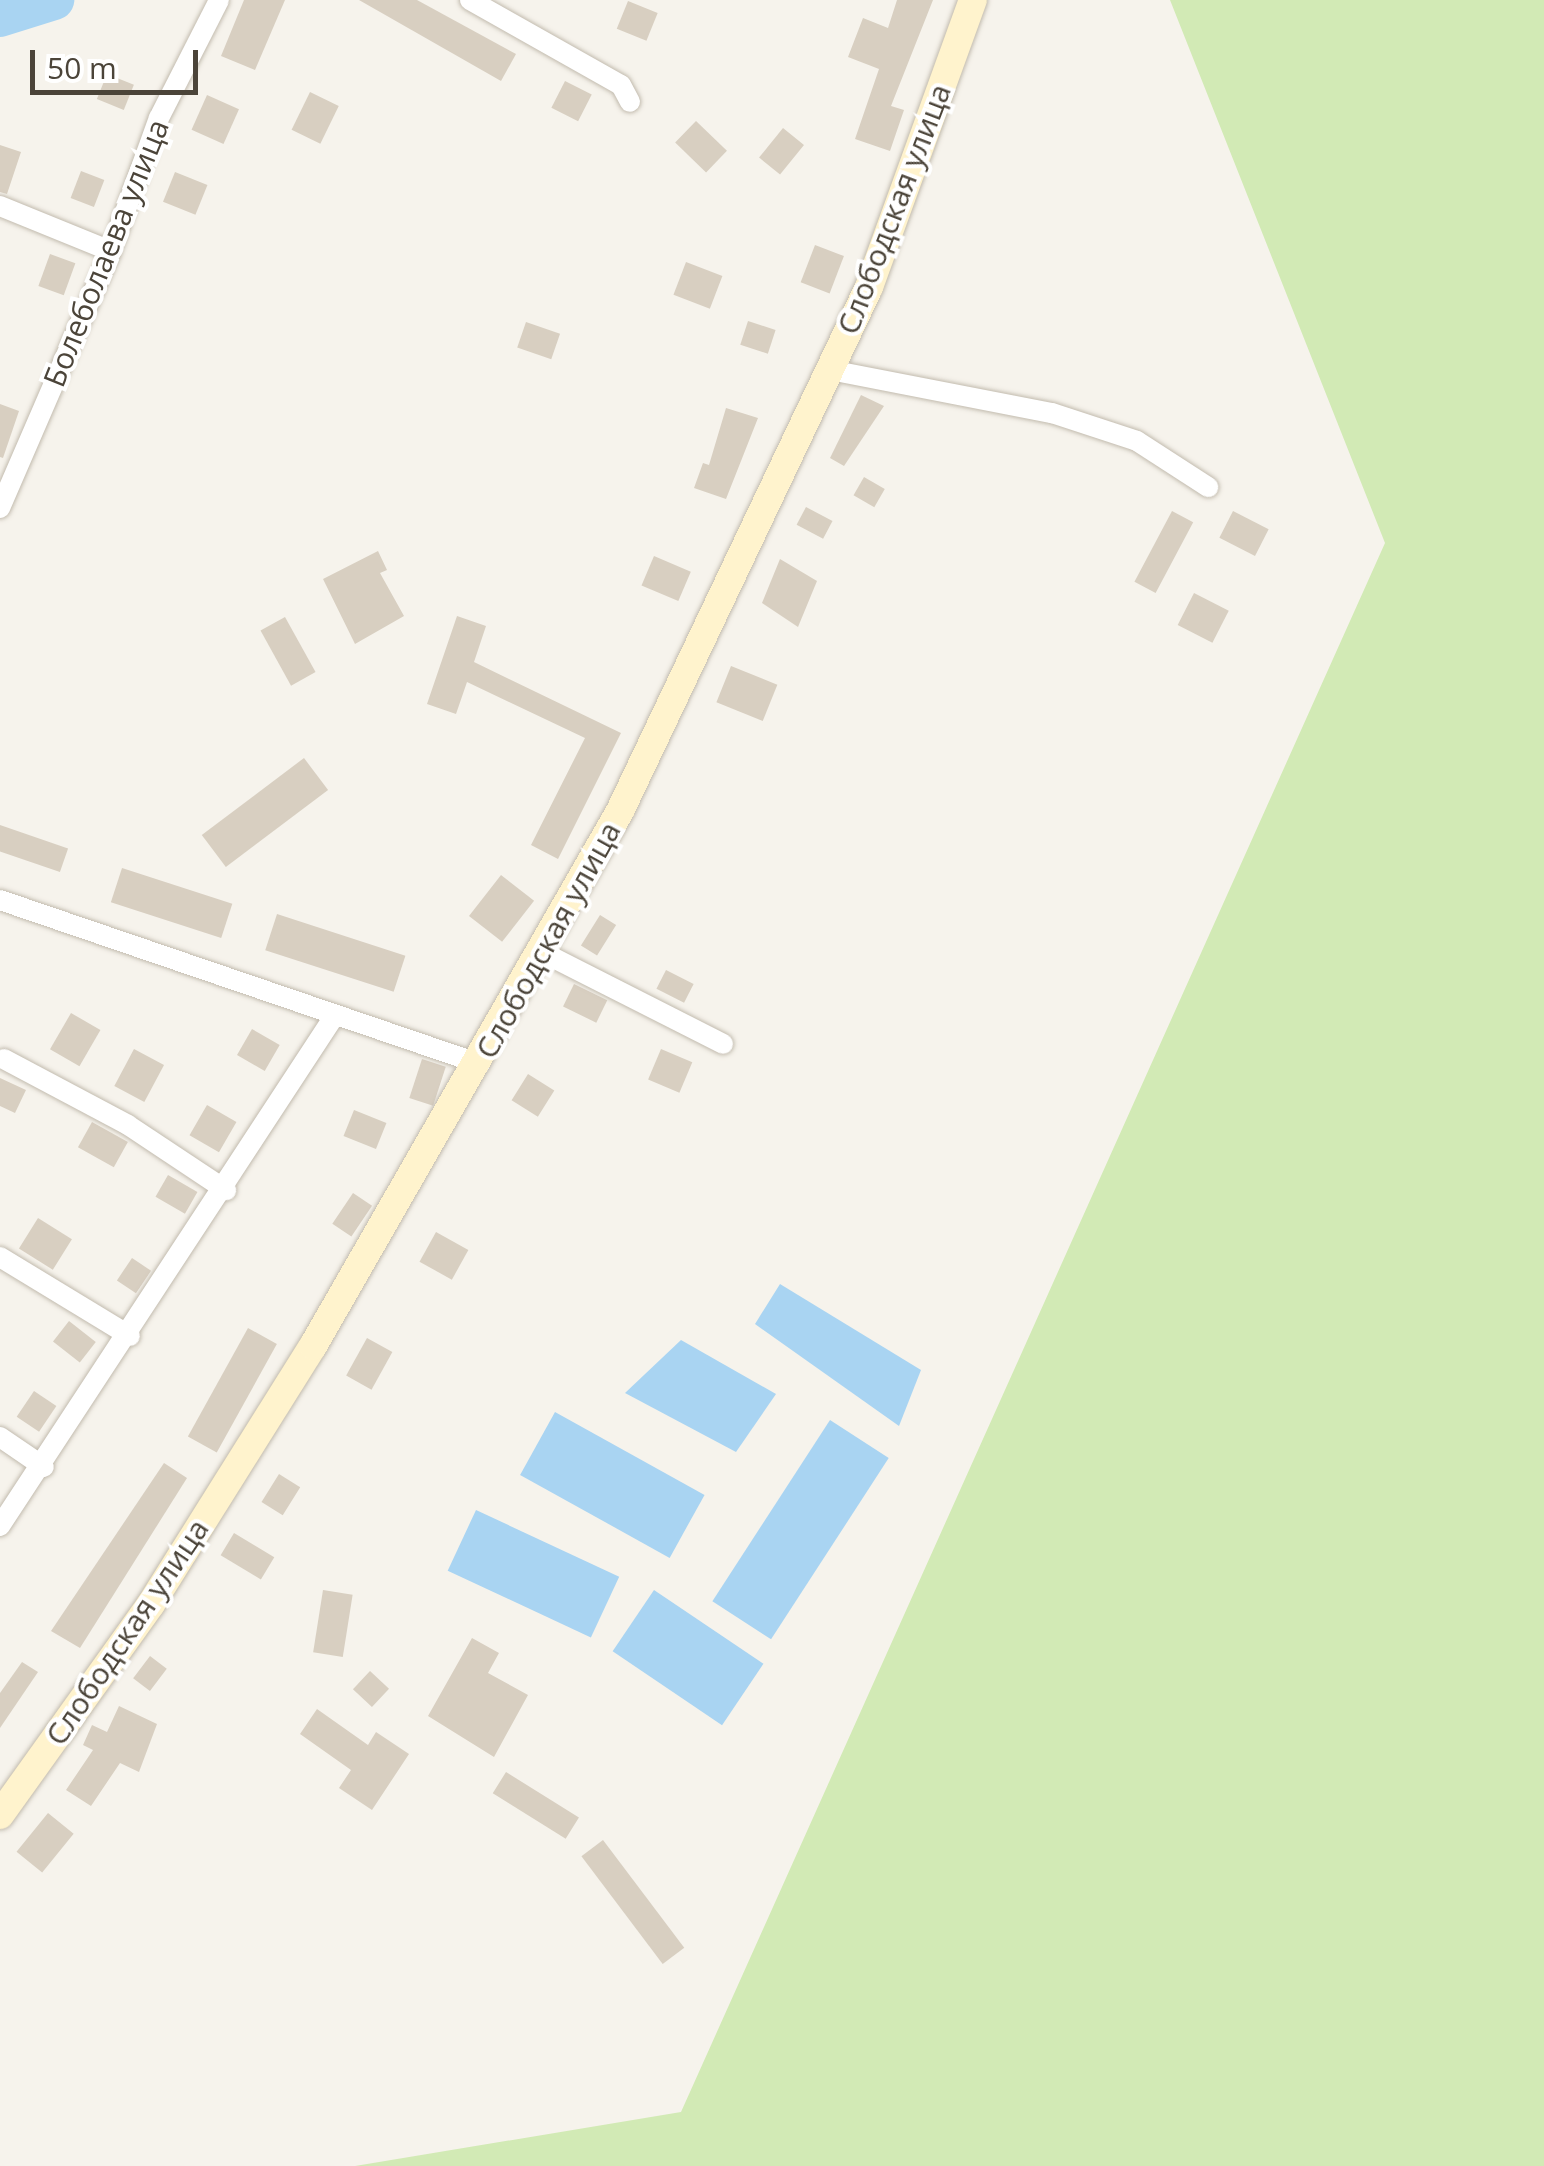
<!DOCTYPE html>
<meta charset="utf-8">
<style>
body{margin:0}
#map{position:relative;width:1544px;height:2166px;overflow:hidden;background:#f6f3ec;font-family:"Open Sans",sans-serif}
div>[style]{position:absolute}
[style*='--x']{left:calc(var(--x)*1px);top:calc(var(--y)*1px);width:calc(var(--w)*1px);rotate:calc(var(--a)*1deg)}
.green>*{inset:0;background:#d2eab5}
.water>*{inset:0;background:#a9d4f2;transform-origin:0 0}
.river>*{height:40px;margin:-20px;padding:0 20px;transform-origin:20px;border-radius:20px;background:#a9d4f2}
.building>*{inset:0;background:#d8cfc1;transform-origin:0 0}
.roads{filter:drop-shadow(0 0 2px #c2bbae) drop-shadow(0 0 2px #c2bbae)}
.street>*{height:20px;margin:-10px;padding:0 10px;transform-origin:10px;border-radius:10px;background:#fff}
.secondary>*{height:28px;margin:-14px;padding:0 14px;transform-origin:14px;border-radius:14px;background:#fff3cd}
span{translate:-50% -50%;white-space:nowrap;text-align:center;line-height:1.15;-webkit-text-stroke:8px #fff;paint-order:stroke}
.street-label{font-size:30px;color:#4b4439}
.scale{position:absolute;left:30px;top:50px;width:168px;height:45px;box-sizing:border-box;border:5px solid #4b4439;border-top:0;padding-left:12px;font-size:30px;line-height:35px;white-space:nowrap;color:#4b4439;-webkit-text-stroke:8px #fff;paint-order:stroke}
</style>
<div id="map">
<div class="green">
<div style="clip-path:polygon(1170px 0,1544px 0,1544px 2166px,355px 2166px,681px 2112px,1385px 543px)"></div>
</div>
<div class="water">
<div style="clip-path:polygon(780px 1284px,921px 1370px,899px 1426px,755px 1324px)"></div>
<div style="clip-path:polygon(681px 1340px,776px 1394px,736px 1452px,625px 1393px)"></div>
<div style="left:555px;top:1412px;width:171px;height:72px;rotate:29deg"></div>
<div style="left:830px;top:1420px;width:70px;height:216px;rotate:33deg"></div>
<div style="left:476px;top:1510px;width:158px;height:67px;rotate:25deg"></div>
<div style="left:654px;top:1590px;width:132px;height:74px;rotate:34deg"></div>
</div>
<div class="river">
<div style="--x:0;--y:17;--w:57;--a:-17.5"></div>
</div>
<div class="building">
<div style="clip-path:polygon(244px 0,285px 0,255px 70px,221px 56px)"></div>
<div style="clip-path:polygon(359px 0,417px 0,516px 54px,501px 81px)"></div>
<div style="clip-path:polygon(897px 0,933px 0,891px 106px,904px 110px,890px 151px,855px 139px,879px 69px,848px 57px,863px 18px,888px 28px)"></div>
<div style="left:628px;top:1px;width:32px;height:30px;rotate:22deg"></div>
<div style="left:107px;top:74px;width:29px;height:27px;rotate:22deg"></div>
<div style="left:565px;top:81px;width:30px;height:30px;rotate:27deg"></div>
<div style="left:310px;top:92px;width:32px;height:42px;rotate:26deg"></div>
<div style="left:207px;top:95px;width:35px;height:38px;rotate:24deg"></div>
<div style="left:696px;top:121px;width:43px;height:30px;rotate:44deg"></div>
<div style="left:783px;top:128px;width:27px;height:38px;rotate:39deg"></div>
<div style="clip-path:polygon(0 145px,21px 152px,7px 194px,0 192px)"></div>
<div style="left:81px;top:171px;width:25px;height:29px;rotate:21deg"></div>
<div style="left:175px;top:172px;width:35px;height:32px;rotate:22deg"></div>
<div style="left:815px;top:245px;width:31px;height:40px;rotate:21deg"></div>
<div style="left:50px;top:254px;width:27px;height:34px;rotate:20deg"></div>
<div style="left:686px;top:262px;width:39px;height:35px;rotate:21deg"></div>
<div style="left:748px;top:321px;width:29px;height:25px;rotate:18deg"></div>
<div style="left:526px;top:322px;width:36px;height:27px;rotate:19deg"></div>
<div style="clip-path:polygon(861px 395px,884px 406px,844px 466px,830px 458px)"></div>
<div style="clip-path:polygon(0 404px,19px 411px,3px 458px,0 457px)"></div>
<div style="clip-path:polygon(726px 408px,758px 418px,726px 499px,694px 488px,703px 463px,709px 465px)"></div>
<div style="left:864px;top:477px;width:24px;height:21px;rotate:30deg"></div>
<div style="left:806px;top:507px;width:30px;height:20px;rotate:28deg"></div>
<div style="left:1172px;top:511px;width:24px;height:80px;rotate:28deg"></div>
<div style="left:1233px;top:511px;width:40px;height:30px;rotate:27deg"></div>
<div style="clip-path:polygon(378px 551px,387px 570px,380px 573px,404px 616px,355px 644px,323px 579px)"></div>
<div style="left:654px;top:556px;width:40px;height:32px;rotate:23deg"></div>
<div style="clip-path:polygon(780px 559px,817px 581px,798px 627px,762px 603px)"></div>
<div style="left:1194px;top:593px;width:39px;height:36px;rotate:27deg"></div>
<div style="clip-path:polygon(457px 616px,486px 626px,474px 662px,621px 733px,558px 859px,531px 845px,585px 738px,467px 682px,456px 714px,427px 704px)"></div>
<div style="left:285px;top:617px;width:63px;height:28px;rotate:61deg"></div>
<div style="left:731px;top:666px;width:50px;height:39px;rotate:22deg"></div>
<div style="left:304px;top:758px;width:40px;height:128px;rotate:53deg"></div>
<div style="left:0;top:825px;width:72px;height:25px;rotate:19deg"></div>
<div style="left:122px;top:868px;width:116px;height:36px;rotate:18deg"></div>
<div style="left:501px;top:875px;width:42px;height:52px;rotate:38deg"></div>
<div style="left:277px;top:914px;width:135px;height:38px;rotate:18deg"></div>
<div style="left:600px;top:915px;width:19px;height:36px;rotate:32deg"></div>
<div style="left:666px;top:970px;width:31px;height:21px;rotate:27deg"></div>
<div style="left:574px;top:984px;width:37px;height:25px;rotate:26deg"></div>
<div style="left:71px;top:1013px;width:34px;height:42px;rotate:30deg"></div>
<div style="left:252px;top:1029px;width:32px;height:30px;rotate:30deg"></div>
<div style="left:134px;top:1049px;width:34px;height:42px;rotate:28deg"></div>
<div style="left:661px;top:1049px;width:34px;height:33px;rotate:23deg"></div>
<div style="left:422px;top:1059px;width:25px;height:41px;rotate:18deg"></div>
<div style="left:528px;top:1074px;width:31px;height:31px;rotate:32deg"></div>
<div style="clip-path:polygon(0 1078px,26px 1090px,15px 1113px,0 1106px)"></div>
<div style="left:207px;top:1105px;width:34px;height:35px;rotate:30deg"></div>
<div style="left:354px;top:1110px;width:35px;height:28px;rotate:22deg"></div>
<div style="left:92px;top:1122px;width:41px;height:29px;rotate:29deg"></div>
<div style="left:168px;top:1175px;width:34px;height:25px;rotate:30deg"></div>
<div style="left:353px;top:1193px;width:23px;height:37px;rotate:34deg"></div>
<div style="left:38px;top:1218px;width:40px;height:36px;rotate:32deg"></div>
<div style="left:436px;top:1232px;width:37px;height:34px;rotate:29deg"></div>
<div style="left:132px;top:1258px;width:23px;height:27px;rotate:34deg"></div>
<div style="left:69px;top:1321px;width:34px;height:26px;rotate:38deg"></div>
<div style="left:248px;top:1328px;width:33px;height:124px;rotate:29deg"></div>
<div style="left:367px;top:1338px;width:29px;height:43px;rotate:29deg"></div>
<div style="left:34px;top:1391px;width:27px;height:31px;rotate:34deg"></div>
<div style="clip-path:polygon(164px 1463px,187px 1478px,80px 1648px,51px 1631px)"></div>
<div style="left:279px;top:1474px;width:25px;height:33px;rotate:32deg"></div>
<div style="left:234px;top:1533px;width:47px;height:26px;rotate:31deg"></div>
<div style="left:323px;top:1590px;width:30px;height:63px;rotate:9deg"></div>
<div style="clip-path:polygon(472px 1638px,499px 1653px,488px 1673px,528px 1695px,494px 1757px,428px 1716px)"></div>
<div style="left:150px;top:1656px;width:21px;height:28px;rotate:37deg"></div>
<div style="clip-path:polygon(22px 1662px,38px 1672px,0 1728px,0 1693px)"></div>
<div style="left:370px;top:1671px;width:26px;height:25px;rotate:43deg"></div>
<div style="clip-path:polygon(119px 1706px,157px 1724px,139px 1772px,120px 1763px,91px 1806px,66px 1790px,93px 1750px,83px 1745px,92px 1725px,107px 1732px)"></div>
<div style="clip-path:polygon(317px 1709px,368px 1745px,376px 1732px,409px 1754px,372px 1810px,339px 1788px,351px 1770px,300px 1734px)"></div>
<div style="left:506px;top:1772px;width:86px;height:25px;rotate:32deg"></div>
<div style="left:48px;top:1813px;width:33px;height:50px;rotate:39deg"></div>
<div style="left:603px;top:1840px;width:135px;height:27px;rotate:53deg"></div>
</div>
<div class="roads">
<div class="street">
<div style="--x:470;--y:0;--w:173;--a:29.4"></div>
<div style="--x:621;--y:85;--w:19;--a:62"></div>
<div style="--x:0;--y:206;--w:120;--a:22.1"></div>
<div style="--x:830;--y:370;--w:226;--a:11"></div>
<div style="--x:1052;--y:413;--w:89;--a:18.2"></div>
<div style="--x:1137;--y:441;--w:85;--a:32.9"></div>
<div style="--x:0;--y:508;--w:280;--a:-66.6"></div>
<div style="--x:111;--y:251;--w:141;--a:-70.2"></div>
<div style="--x:159;--y:118;--w:132;--a:-63"></div>
<div style="--x:0;--y:900;--w:507;--a:18.86"></div>
<div style="--x:542;--y:952;--w:203;--a:26.9"></div>
<div style="--x:4;--y:1059;--w:140;--a:28"></div>
<div style="--x:128;--y:1125;--w:118;--a:33.6"></div>
<div style="--x:0;--y:1257;--w:152;--a:31.3"></div>
<div style="--x:0;--y:1437;--w:53;--a:34.3"></div>
<div style="--x:0;--y:1526;--w:611;--a:-56.75"></div>
</div>
<div class="secondary">
<div style="--x:0;--y:1815;--w:259;--a:-54.4"></div>
<div style="--x:151;--y:1604;--w:305;--a:-57.9"></div>
<div style="--x:313;--y:1346;--w:617;--a:-60.15"></div>
<div style="--x:620;--y:811;--w:580;--a:-64.58"></div>
<div style="--x:869;--y:287;--w:305;--a:-70.1"></div>
</div>
</div>
<div class="street-label">
<span style="left:894px;top:209px;rotate:-69deg">Слободская улица</span>
<span style="left:106px;top:253px;rotate:-68deg">Болеболаева улица</span>
<span style="left:548px;top:940px;rotate:-61deg">Слободская улица</span>
<span style="left:127px;top:1632px;rotate:-56deg">Слободская улица</span>
</div>
<div class="scale">50 m</div>
</div>
